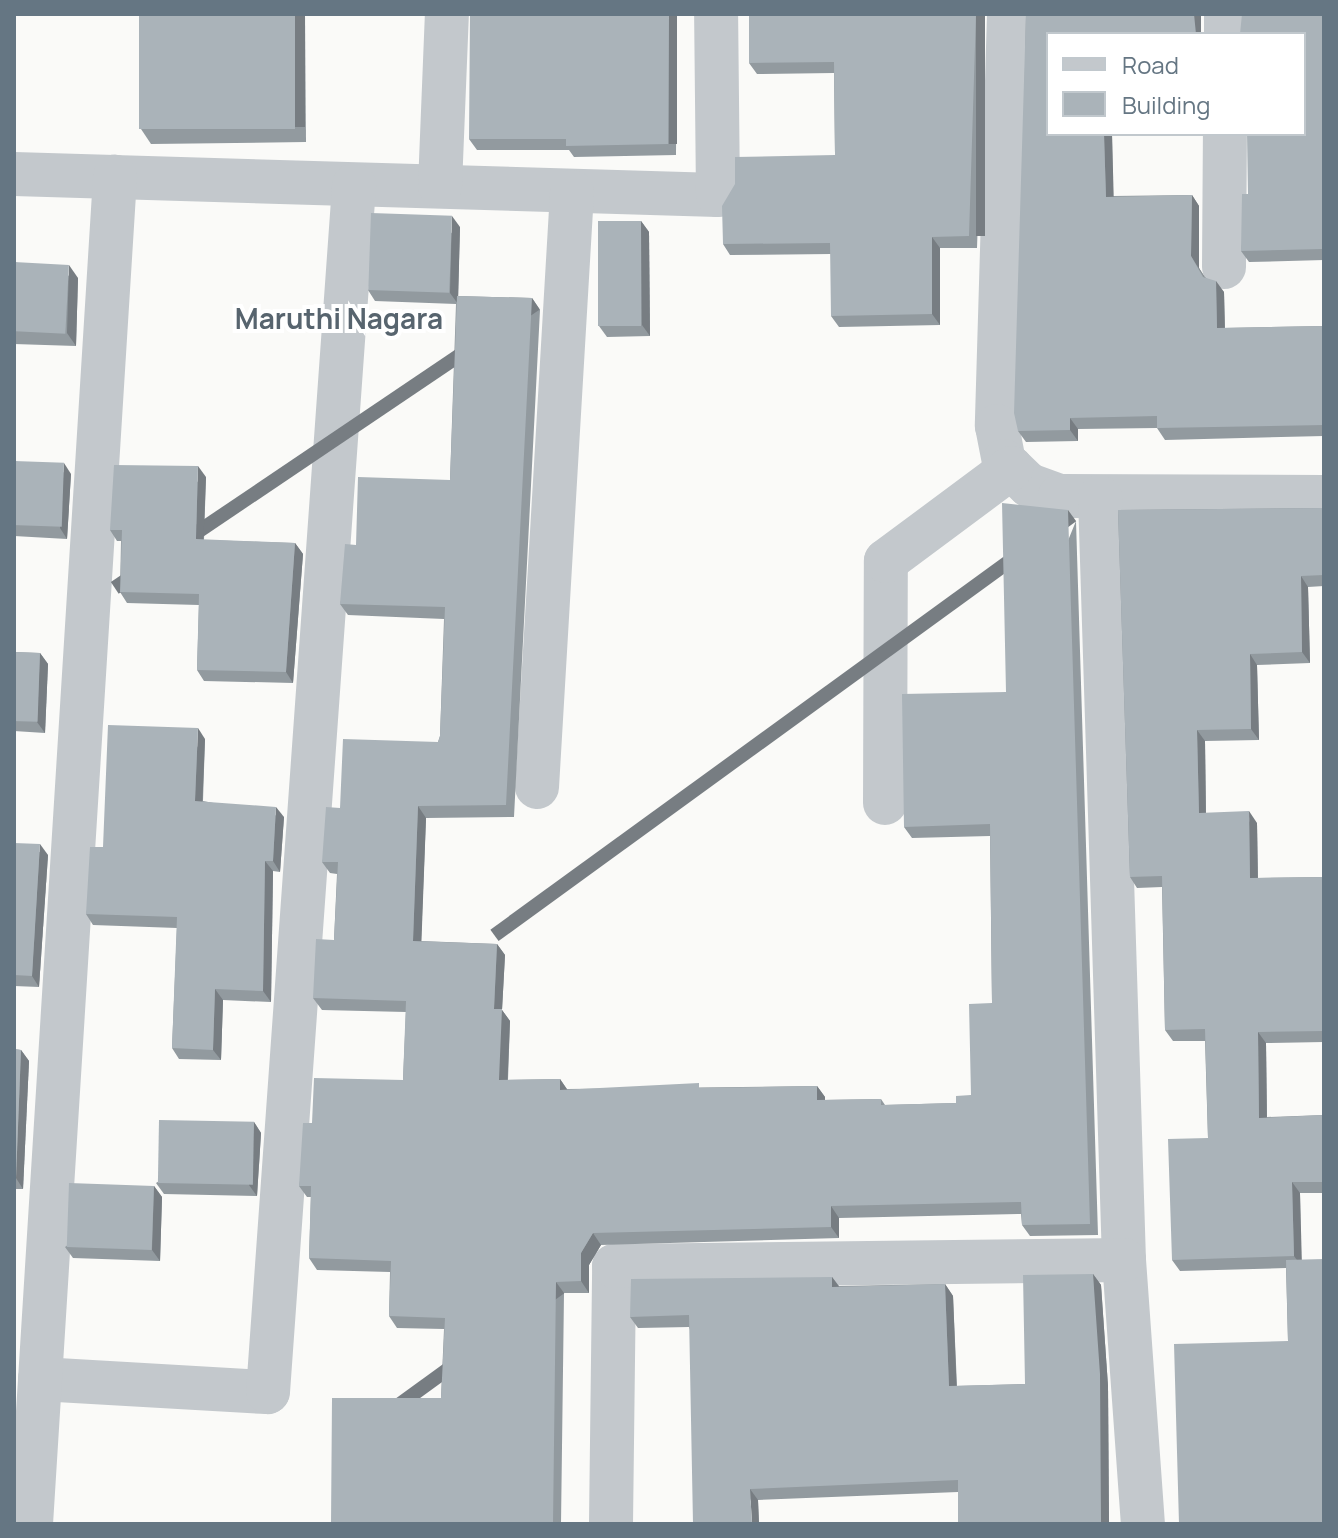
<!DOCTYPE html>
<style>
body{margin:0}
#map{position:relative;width:1338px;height:1538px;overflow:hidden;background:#fafaf8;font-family:Manrope,sans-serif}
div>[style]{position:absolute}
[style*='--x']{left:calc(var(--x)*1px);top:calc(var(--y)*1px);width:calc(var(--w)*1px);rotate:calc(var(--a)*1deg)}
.minor>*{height:44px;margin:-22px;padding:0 22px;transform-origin:22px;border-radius:22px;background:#c3c8cc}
.wall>*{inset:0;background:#929a9f}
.shaded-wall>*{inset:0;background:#777d82;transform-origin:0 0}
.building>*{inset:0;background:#aab3b9;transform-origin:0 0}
span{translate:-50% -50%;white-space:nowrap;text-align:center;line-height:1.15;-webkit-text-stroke:8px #fff;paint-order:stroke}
.neighbourhood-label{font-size:28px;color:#57646e;font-weight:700}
.frame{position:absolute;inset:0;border:16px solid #657683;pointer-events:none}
.legend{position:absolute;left:1046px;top:32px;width:260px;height:104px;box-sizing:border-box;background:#fff;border:2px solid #c1c8cd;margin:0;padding:10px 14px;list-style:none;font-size:24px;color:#657683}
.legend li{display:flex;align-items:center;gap:16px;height:40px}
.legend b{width:40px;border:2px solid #c1c8cd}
</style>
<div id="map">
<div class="minor">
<div style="--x:1009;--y:14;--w:412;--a:91.7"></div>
<div style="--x:997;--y:426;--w:36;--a:79"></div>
<div style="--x:1004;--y:461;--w:35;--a:44"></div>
<div style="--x:1029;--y:485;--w:33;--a:20"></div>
<div style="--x:1060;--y:496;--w:264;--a:0.2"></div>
<div style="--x:1226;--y:34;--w:20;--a:-90"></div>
<div style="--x:14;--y:174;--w:704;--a:1.71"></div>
<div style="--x:718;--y:195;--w:181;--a:-90.6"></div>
<div style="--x:440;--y:186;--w:172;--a:-87.7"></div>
<div style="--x:1224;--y:267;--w:133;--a:-89.6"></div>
<div style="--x:1100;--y:497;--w:763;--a:88.2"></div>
<div style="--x:1124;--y:1260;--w:265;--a:85.9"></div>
<div style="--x:537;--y:787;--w:596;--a:-86.63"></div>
<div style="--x:885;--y:803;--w:242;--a:-89.8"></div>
<div style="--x:886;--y:561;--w:156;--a:-36.6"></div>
<div style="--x:40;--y:1379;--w:228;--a:3.3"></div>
<div style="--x:268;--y:1392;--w:1210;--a:-85.92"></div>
<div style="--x:31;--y:1524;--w:1350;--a:-86.43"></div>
<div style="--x:611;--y:1524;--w:258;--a:-89.3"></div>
<div style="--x:614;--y:1266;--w:510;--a:-0.67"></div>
</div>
<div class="wall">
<div style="clip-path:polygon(139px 14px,305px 14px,306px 142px,151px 144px,141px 129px)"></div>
<div style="clip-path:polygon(677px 14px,676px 155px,574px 157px,569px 150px,477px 150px,469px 139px)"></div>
<div style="clip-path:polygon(749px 14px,985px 14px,977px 248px,940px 248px,940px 325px,839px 327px,831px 316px,831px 254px,730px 255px,723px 244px,835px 155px,834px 73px,757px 74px,749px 63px)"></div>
<div style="clip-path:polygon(1026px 14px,1201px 14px,1048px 34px,1048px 134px,1112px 134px,1113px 196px,1192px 195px,1199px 206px,1199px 268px,1205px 277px,1224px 292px,1225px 328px,1324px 326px,1324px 436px,1165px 440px,1157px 428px,1078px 429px,1078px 441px,1026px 442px,1018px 431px)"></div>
<div style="clip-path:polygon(1324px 14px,1324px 260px,1249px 262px,1241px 251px,1248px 194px,1304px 134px)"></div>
<div style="clip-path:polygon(641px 221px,649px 232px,650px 336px,607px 337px,599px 326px)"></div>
<div style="clip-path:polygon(460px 227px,458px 296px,532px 298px,540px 310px,514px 817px,426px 818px,421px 941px,497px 944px,505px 955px,502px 1010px,510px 1021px,508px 1080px,560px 1079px,567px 1089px,817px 1086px,825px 1097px,825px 1100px,881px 1099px,885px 1105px,956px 1103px,971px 1095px,992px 1003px,990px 836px,912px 838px,904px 827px,1006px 692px,1076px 521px,1098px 1235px,1030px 1236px,1022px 1225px,1021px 1214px,839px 1218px,839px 1238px,601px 1245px,589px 1265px,589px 1293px,564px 1293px,561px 1524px,331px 1524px,441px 1398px,444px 1329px,397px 1328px,389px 1316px,390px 1272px,317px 1270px,309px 1258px,311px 1197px,307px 1197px,299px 1186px,312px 1123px,403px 1080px,406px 1012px,322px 1010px,313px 998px,334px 940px,337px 874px,330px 873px,322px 862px,340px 808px,438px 742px,440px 736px,444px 619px,348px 615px,340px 604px,356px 545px,450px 480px,456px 304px,375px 301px,368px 290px)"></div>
<div style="clip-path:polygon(14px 262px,78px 278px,76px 346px,14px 344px)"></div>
<div style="clip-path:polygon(14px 461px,71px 474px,67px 539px,14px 536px)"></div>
<div style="clip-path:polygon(206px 477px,204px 540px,295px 543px,303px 554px,293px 683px,204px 681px,197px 670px,199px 605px,127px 603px,120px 592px,121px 541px,117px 541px,110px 530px)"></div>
<div style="clip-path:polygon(1324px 508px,1324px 586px,1308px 587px,1310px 663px,1257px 665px,1259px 740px,1205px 741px,1206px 813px,1257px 823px,1258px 878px,1324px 877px,1324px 1042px,1266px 1043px,1267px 1117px,1324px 1115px,1324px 1193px,1300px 1193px,1301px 1260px,1288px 1341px,1286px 1268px,1180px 1271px,1172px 1260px,1208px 1138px,1205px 1041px,1173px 1041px,1165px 1030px,1162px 887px,1137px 888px,1130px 877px,1118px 510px)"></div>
<div style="clip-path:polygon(14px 652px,40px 653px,48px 664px,45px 733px,14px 731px)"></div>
<div style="clip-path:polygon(205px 739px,203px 801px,284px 817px,280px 872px,273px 871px,271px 1002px,223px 1000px,221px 1060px,179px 1059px,172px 1048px,177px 928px,93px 925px,86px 914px,103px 847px)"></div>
<div style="clip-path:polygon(14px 843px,48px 855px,39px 987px,14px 986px)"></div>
<div style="clip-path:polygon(14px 1049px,21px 1050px,29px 1061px,23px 1189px,14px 1189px)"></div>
<div style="clip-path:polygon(254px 1122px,261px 1133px,257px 1196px,164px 1194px,156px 1183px)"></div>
<div style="clip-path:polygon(154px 1186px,162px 1197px,160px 1261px,73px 1258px,65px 1247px)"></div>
<div style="clip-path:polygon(1093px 1274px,1101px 1285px,1108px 1386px,1109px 1524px,958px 1524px,958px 1492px,758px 1500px,759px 1524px,689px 1327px,638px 1328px,630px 1317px,832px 1277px,839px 1286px,945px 1284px,953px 1296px,957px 1386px,1025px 1384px)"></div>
</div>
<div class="shaded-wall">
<div style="left:295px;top:14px;width:10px;height:113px"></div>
<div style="left:669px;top:14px;width:8px;height:130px"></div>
<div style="left:976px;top:14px;width:9px;height:222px"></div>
<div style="left:1194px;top:14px;width:7px;height:20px"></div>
<div style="clip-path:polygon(1104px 134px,1112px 134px,1114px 208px,1106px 197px)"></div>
<div style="clip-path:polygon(1192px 195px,1199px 206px,1199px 268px,1211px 288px,1191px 256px)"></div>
<div style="clip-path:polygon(452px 216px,460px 227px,458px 304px,450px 293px)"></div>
<div style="clip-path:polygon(641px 221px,649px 232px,650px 336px,642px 325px)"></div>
<div style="clip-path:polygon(932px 237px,940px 248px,940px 325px,932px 314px)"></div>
<div style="clip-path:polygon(69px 265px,78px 278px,76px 346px,67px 333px)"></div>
<div style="clip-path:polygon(1216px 281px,1224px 292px,1225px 339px,1217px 328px)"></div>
<div style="left:532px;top:298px;width:14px;height:508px;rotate:56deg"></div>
<div style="clip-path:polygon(1070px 418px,1078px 429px,1078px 441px,1070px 430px)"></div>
<div style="clip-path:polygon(64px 463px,71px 474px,67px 539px,60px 528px)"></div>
<div style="clip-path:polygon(198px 466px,206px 477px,203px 550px,196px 539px)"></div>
<div style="left:1068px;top:510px;width:14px;height:714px;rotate:54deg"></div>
<div style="clip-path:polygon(295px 543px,303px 554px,293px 683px,286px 672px)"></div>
<div style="clip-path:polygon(1301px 576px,1308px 587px,1310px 663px,1302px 652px)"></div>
<div style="clip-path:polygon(40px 653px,48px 664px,45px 733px,37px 722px)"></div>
<div style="clip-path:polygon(1250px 654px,1257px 665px,1259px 740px,1251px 729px)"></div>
<div style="clip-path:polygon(198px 728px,205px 739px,202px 811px,195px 801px)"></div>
<div style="clip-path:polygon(1197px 730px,1205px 741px,1206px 824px,1199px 813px)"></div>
<div style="clip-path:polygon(418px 806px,426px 818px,421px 953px,413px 941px)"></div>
<div style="clip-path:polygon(276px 807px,284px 817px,280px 872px,273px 861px)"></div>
<div style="clip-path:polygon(1249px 811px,1257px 823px,1258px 890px,1250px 878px)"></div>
<div style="clip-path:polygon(40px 844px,48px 855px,39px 987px,32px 976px)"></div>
<div style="clip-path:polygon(265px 861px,273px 871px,271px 1002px,263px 991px)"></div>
<div style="clip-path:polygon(497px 944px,505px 955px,502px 1010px,510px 1021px,507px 1092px,499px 1080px,494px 1009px)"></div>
<div style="clip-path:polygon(215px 989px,223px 1000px,221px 1060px,213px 1050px)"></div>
<div style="clip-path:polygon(1258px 1032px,1266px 1043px,1267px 1129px,1259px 1118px)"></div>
<div style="clip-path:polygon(21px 1050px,29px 1061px,23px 1189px,16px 1178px)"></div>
<div style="clip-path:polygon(560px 1079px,568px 1091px,560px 1090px)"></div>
<div style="clip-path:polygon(817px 1086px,825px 1097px,825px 1112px,817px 1100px)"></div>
<div style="clip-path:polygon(254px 1122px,261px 1133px,257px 1196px,249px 1185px)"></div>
<div style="clip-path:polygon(1292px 1182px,1300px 1193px,1302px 1267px,1294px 1256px)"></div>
<div style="clip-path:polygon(154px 1186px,162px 1197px,160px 1261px,152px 1250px)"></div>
<div style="clip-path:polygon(831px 1206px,839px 1218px,839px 1238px,831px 1227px)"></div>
<div style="clip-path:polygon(593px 1233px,601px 1245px,589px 1265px,589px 1293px,581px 1281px,581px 1253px)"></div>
<div style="clip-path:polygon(1093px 1274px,1101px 1285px,1108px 1386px,1109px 1524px,1101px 1524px)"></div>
<div style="clip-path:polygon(832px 1277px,840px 1288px,832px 1287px)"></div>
<div style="left:556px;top:1282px;width:14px;height:242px;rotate:54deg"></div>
<div style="clip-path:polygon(945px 1284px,953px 1296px,957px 1398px,949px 1386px)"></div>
<div style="clip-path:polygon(750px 1489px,758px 1500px,759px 1524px,752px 1524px)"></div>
</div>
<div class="building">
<div style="left:139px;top:14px;width:156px;height:115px"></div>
<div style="clip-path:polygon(470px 14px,669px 14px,668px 144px,566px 146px,566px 139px,469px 139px)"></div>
<div style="clip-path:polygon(749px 14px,976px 14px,969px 236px,932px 237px,932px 314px,831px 316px,830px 243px,723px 244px,722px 206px,735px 184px,735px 157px,835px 155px,834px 62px,749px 63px)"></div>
<div style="clip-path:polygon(1026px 14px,1194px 14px,1196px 34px,1048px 34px,1048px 134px,1104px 134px,1106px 197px,1192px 195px,1191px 256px,1203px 277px,1216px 281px,1217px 328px,1324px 326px,1324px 425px,1157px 428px,1157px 416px,1070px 418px,1070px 430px,1018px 431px,1014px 413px)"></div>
<div style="clip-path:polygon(1242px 14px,1324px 14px,1324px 249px,1241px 251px,1242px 194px,1248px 194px,1247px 134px,1304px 134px,1304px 34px,1240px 34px)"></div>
<div style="left:371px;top:213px;width:81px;height:77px;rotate:2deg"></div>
<div style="left:598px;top:221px;width:43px;height:105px"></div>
<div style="left:14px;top:262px;width:55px;height:69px;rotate:3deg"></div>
<div style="clip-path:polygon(457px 296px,532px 298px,506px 805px,418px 806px,413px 941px,497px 944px,494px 1009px,502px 1009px,499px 1080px,560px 1079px,560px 1090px,699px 1083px,699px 1088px,817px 1086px,817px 1100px,881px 1099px,881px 1105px,956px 1103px,956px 1096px,971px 1095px,969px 1004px,992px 1003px,990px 824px,904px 827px,902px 694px,1006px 692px,1002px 503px,1068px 510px,1090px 1224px,1022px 1225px,1021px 1202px,831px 1206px,831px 1227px,593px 1233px,581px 1253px,581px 1281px,556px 1282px,553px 1524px,331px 1524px,332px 1398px,441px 1398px,445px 1318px,389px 1316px,391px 1261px,309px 1258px,311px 1186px,299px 1186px,303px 1123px,312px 1123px,314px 1078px,403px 1080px,406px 1001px,313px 998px,316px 939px,334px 940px,338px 862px,322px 862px,326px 807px,340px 808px,343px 739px,438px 742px,440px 736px,445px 607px,340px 604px,345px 544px,356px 545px,358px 477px,450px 480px)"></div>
<div style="left:14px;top:461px;width:50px;height:64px;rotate:2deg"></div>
<div style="clip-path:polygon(114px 465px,198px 466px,196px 539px,295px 543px,286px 672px,197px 670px,199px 594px,120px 592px,122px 530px,110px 530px)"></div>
<div style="clip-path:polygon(1324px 508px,1324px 575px,1301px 576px,1302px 652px,1250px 654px,1251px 729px,1197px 730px,1199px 813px,1249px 811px,1250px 878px,1324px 877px,1324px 1031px,1258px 1032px,1259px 1118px,1324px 1115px,1324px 1182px,1292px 1182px,1294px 1256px,1172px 1260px,1168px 1139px,1208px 1138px,1205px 1029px,1165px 1030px,1162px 876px,1130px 877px,1118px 510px)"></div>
<div style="left:14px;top:652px;width:26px;height:69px;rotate:2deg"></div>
<div style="clip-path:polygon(108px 725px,198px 728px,195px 801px,276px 807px,273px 861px,265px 861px,263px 991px,215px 989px,213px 1050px,172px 1048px,177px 917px,86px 914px,90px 847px,103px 847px)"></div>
<div style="clip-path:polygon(14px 843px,40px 844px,32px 976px,14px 975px)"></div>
<div style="clip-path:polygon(14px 1049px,21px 1050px,16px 1178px,14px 1178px)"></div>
<div style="left:159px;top:1120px;width:95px;height:63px;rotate:1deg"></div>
<div style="left:69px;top:1183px;width:85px;height:64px;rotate:2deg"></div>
<div style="clip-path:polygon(1324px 1259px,1324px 1524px,1179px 1524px,1174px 1344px,1288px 1341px,1286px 1260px)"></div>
<div style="clip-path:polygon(1093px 1274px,1100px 1374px,1101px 1524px,958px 1524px,958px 1480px,750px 1489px,752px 1524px,693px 1524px,689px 1315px,630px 1317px,631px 1279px,832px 1277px,832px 1287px,945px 1284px,949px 1386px,1025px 1384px,1023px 1275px)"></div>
</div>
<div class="neighbourhood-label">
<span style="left:339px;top:318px">Maruthi Nagara</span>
</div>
<div class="frame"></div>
<ul class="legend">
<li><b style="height:10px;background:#c3c8cc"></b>Road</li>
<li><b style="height:22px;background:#aab3b9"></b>Building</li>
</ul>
</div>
